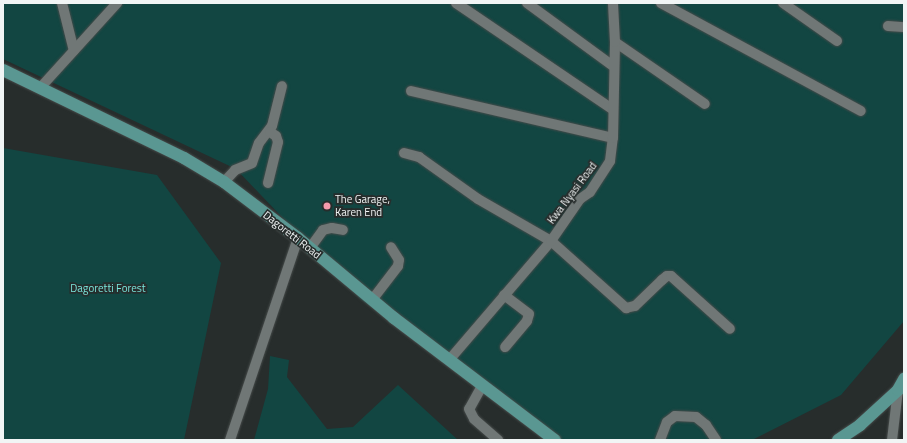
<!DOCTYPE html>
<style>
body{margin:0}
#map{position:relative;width:907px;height:443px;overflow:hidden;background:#272d2c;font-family:"Titillium Web",sans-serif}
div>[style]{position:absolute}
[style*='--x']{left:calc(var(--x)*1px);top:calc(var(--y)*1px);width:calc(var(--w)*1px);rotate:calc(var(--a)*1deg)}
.green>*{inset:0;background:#124642}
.roads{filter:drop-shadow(0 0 1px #464b4a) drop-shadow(0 0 1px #464b4a)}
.minor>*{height:10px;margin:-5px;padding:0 5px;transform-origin:5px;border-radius:5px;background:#707776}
.major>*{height:12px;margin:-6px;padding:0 6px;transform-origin:6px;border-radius:6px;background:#5a9792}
.dots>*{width:11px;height:11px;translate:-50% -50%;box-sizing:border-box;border:2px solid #272d2c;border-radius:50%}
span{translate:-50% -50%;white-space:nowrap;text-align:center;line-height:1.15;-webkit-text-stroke:3.5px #272d2c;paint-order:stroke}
.street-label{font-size:11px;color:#f1f5f5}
.poi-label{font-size:11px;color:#f1f5f5}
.left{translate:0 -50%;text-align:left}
.park-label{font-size:11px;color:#7ae7dd}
.frame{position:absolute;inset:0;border:4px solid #f1f5f5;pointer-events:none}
</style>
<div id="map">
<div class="green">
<div style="clip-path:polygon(3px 3px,904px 3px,904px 321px,841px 395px,752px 440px,554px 440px,360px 299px,236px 169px,3px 59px)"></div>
<div style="clip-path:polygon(3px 148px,157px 175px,221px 263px,184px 440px,3px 440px)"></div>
<div style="clip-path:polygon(270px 356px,289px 360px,287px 377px,327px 429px,353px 427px,398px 385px,458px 440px,254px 440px,268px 389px)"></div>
</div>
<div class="roads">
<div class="minor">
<div style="--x:62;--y:3;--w:49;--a:76"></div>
<div style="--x:456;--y:3;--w:189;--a:34.2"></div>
<div style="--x:527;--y:3;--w:107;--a:36.2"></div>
<div style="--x:661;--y:3;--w:227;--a:28.4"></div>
<div style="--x:783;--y:3;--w:66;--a:35.1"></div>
<div style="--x:888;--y:26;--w:16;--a:4"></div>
<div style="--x:615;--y:42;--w:109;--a:34.6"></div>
<div style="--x:40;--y:88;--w:115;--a:-47.8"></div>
<div style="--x:411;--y:91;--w:207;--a:13.1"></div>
<div style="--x:404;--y:153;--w:16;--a:15"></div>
<div style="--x:419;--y:157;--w:72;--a:35.4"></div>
<div style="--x:478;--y:199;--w:84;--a:29.9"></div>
<div style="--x:551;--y:241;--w:101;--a:41.8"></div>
<div style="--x:626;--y:308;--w:9;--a:-13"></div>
<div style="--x:635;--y:306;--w:37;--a:-44"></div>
<div style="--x:662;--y:280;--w:6;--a:-39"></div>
<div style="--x:667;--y:276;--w:4;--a:0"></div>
<div style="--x:671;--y:276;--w:79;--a:41.9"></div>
<div style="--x:224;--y:182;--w:16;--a:-47"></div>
<div style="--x:235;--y:170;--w:18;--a:-22"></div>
<div style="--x:252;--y:163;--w:21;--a:-71"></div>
<div style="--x:259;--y:143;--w:21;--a:-53"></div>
<div style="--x:272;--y:126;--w:41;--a:-76"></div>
<div style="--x:268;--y:183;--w:42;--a:-76.3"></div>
<div style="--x:278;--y:142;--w:6;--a:-108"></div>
<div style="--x:276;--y:136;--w:7;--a:-146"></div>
<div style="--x:310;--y:248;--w:22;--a:-54"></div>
<div style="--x:323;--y:230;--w:9;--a:-13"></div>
<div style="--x:332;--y:228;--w:11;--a:10"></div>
<div style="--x:504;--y:295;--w:31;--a:37"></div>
<div style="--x:529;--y:314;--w:7;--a:106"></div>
<div style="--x:527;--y:321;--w:34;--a:130"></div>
<div style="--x:372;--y:300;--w:43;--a:-52.6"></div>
<div style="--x:398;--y:266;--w:6;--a:-81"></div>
<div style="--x:399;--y:260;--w:15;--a:-122"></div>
<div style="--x:450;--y:359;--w:155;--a:-49.4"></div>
<div style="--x:551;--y:241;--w:51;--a:-55.4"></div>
<div style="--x:580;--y:199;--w:12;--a:-35"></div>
<div style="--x:590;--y:192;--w:37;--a:-57"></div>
<div style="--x:610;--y:161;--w:23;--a:-83"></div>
<div style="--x:613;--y:138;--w:96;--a:-88.8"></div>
<div style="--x:615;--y:42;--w:39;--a:-93"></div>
<div style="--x:482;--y:386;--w:26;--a:119"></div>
<div style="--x:469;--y:409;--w:11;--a:63"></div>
<div style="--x:474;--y:419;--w:32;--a:41"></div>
<div style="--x:230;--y:440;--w:213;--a:-71.4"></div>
<div style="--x:660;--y:440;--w:19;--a:-69"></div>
<div style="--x:667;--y:422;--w:10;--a:-37"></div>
<div style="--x:675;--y:416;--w:21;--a:3"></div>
<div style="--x:696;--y:417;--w:13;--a:39"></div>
<div style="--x:706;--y:425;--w:18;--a:56"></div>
<div style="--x:892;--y:440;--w:50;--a:-83.2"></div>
</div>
<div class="major">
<div style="--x:3;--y:70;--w:201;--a:25.9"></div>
<div style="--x:184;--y:158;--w:47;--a:31"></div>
<div style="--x:224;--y:182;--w:93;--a:37.1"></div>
<div style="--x:298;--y:238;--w:125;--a:39.8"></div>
<div style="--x:394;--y:318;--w:202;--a:37.2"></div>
<div style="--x:838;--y:440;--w:27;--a:-34"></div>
<div style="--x:860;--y:425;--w:52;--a:-42.6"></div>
<div style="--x:898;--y:390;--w:13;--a:-61"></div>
</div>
</div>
<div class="dots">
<div style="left:327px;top:206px;background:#f39aab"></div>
</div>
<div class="street-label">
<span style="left:572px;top:193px;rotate:-53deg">Kwa Nyasi Road</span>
<span style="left:292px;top:235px;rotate:38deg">Dagoretti Road</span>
</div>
<div class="poi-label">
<span class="left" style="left:335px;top:206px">The Garage,<br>Karen End</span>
</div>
<div class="park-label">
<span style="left:108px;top:288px">Dagoretti Forest</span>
</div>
<div class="frame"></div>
</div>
